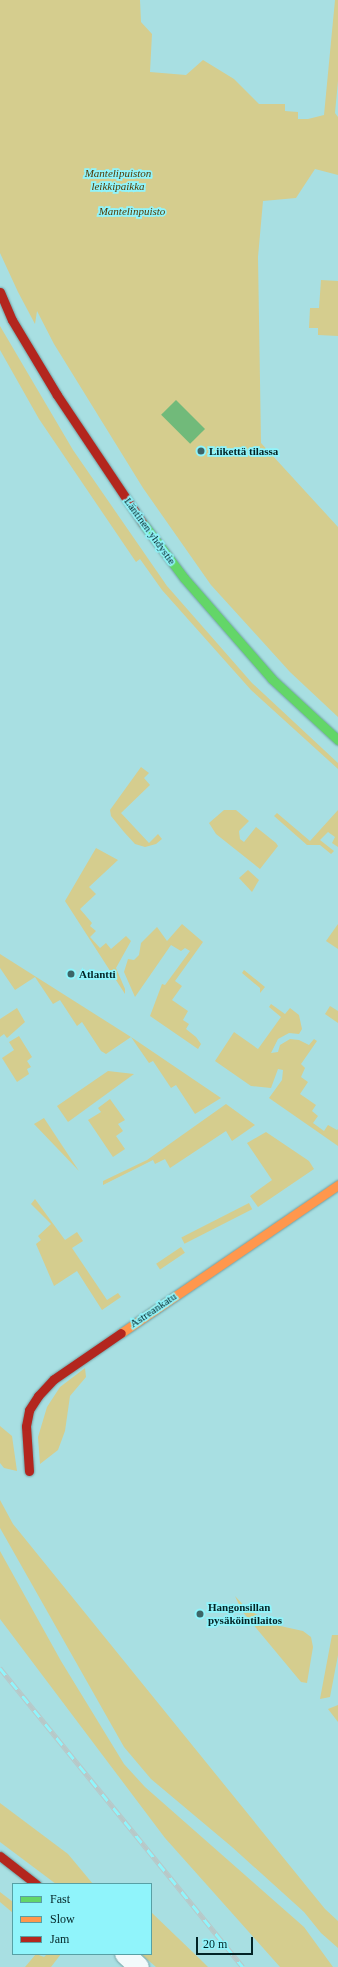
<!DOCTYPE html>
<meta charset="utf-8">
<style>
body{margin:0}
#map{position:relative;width:338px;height:1967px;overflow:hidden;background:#a8dfe2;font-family:"Times New Roman",serif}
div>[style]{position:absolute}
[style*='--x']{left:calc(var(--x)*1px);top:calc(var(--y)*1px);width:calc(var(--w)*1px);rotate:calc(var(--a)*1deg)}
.green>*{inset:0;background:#d5cd8e;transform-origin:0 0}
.water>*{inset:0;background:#71ba7a;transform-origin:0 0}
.roads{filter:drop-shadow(0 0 1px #73a1a4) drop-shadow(0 0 1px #73a1a4)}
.street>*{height:20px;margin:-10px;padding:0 10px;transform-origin:10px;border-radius:10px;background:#f2fafb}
.fast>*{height:9px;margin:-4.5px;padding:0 4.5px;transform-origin:4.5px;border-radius:4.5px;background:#63d668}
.slow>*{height:9px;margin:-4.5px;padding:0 4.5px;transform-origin:4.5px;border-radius:4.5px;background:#ff974d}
.jam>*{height:9px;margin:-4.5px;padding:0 4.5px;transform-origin:4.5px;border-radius:4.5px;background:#b3261e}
.rail>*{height:4.5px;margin-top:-2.25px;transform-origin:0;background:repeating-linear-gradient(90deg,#90f4fb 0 9px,#b8c8c8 0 18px);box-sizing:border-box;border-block:1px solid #b8c8c8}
.dots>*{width:11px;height:11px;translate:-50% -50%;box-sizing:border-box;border:2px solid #90f4fb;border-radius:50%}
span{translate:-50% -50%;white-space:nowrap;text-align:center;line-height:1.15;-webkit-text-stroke:3.5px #90f4fb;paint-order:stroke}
.park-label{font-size:11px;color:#523a05;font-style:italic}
.poi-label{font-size:11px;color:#022325;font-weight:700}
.left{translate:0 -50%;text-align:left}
.street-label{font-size:11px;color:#022325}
.legend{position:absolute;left:12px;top:1883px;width:140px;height:72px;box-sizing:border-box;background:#90f4fb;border:1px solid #57a0a5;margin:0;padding:5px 7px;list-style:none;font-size:12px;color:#022325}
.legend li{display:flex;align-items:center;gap:8px;height:20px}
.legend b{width:20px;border:1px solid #57a0a5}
.scale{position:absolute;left:196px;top:1937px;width:57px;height:18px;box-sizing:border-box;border:2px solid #022325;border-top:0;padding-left:5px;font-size:12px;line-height:14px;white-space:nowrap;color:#022325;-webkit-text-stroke:3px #90f4fb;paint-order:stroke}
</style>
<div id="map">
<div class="green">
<div style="clip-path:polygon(0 0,140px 0,141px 22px,152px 34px,150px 72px,186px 75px,203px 60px,234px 79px,259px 104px,285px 104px,285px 111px,298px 112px,298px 119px,308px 119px,324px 115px,335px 0,338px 0,338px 81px,335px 113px,338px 117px,338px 175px,315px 169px,296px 198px,263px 201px,258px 257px,261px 443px,338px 527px,338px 717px,290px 672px,211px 585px,143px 488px,54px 344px,37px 311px,35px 324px,18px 292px,0 253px)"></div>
<div style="clip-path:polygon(321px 280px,338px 281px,338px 336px,318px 335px,318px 328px,309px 328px,310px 308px,319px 308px)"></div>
<div style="clip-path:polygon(0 326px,73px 450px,167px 586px,252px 683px,338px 763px,338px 769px,251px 690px,162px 590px,140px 559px,136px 562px,39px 419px,0 350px)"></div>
<div style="clip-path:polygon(141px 767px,149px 773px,144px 778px,150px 785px,121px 813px,149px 843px,158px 834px,162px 839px,156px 844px,145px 847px,135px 844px,124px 832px,111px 816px,110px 810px)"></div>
<div style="clip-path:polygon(224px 810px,236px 810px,249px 821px,239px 831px,240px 839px,244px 842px,256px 827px,276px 843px,278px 846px,260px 869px,216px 834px,209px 823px)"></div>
<div style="clip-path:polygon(338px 810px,338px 847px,332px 843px,335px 837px,328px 832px,320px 840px,334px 851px,331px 854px,320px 845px,307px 845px,274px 816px,277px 813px,310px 841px)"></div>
<div style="clip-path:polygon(96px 848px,118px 860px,89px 887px,96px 894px,80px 909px,92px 923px,90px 926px,96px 931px,90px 937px,100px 948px,106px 943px,111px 949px,126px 936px,131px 941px,116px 968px,125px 989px,125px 994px,65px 901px)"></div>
<div style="clip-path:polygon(248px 870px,259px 880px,252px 892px,239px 878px)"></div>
<div style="clip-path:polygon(182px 924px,203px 942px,175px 981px,182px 986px,172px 1000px,188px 1011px,183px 1020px,189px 1024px,186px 1029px,196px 1037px,201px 1044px,198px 1049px,150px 1016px,162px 984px,165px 985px,190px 951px,185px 948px,181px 951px,171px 945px,135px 997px,124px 972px,128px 959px,134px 960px,139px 955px,141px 943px,157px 927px,167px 941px)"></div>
<div style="clip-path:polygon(338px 924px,338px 949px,326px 941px)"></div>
<div style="clip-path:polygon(0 954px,131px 1037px,221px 1098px,195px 1114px,176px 1085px,171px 1088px,153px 1061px,149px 1063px,131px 1037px,106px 1054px,101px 1051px,82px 1022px,77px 1026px,60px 1000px,53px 1004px,35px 977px,15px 990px,0 968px)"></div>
<div style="clip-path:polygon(244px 970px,265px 987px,260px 993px,260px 988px,242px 973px)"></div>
<div style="clip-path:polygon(271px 1004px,285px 1014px,290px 1008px,299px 1015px,302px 1029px,299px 1034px,289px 1033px,278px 1039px,271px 1053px,278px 1052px,280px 1045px,290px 1039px,299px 1040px,309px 1045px,314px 1039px,317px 1041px,301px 1064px,305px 1068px,301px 1077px,308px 1082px,300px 1094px,316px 1105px,312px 1111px,318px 1116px,313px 1123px,324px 1131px,328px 1125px,337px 1130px,338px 1129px,338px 1146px,269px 1098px,282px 1080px,283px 1070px,278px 1069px,271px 1088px,251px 1086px,215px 1061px,234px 1032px,258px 1049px,281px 1017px,269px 1007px)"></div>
<div style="clip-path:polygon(330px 1006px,338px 1011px,338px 1023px,325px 1014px)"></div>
<div style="clip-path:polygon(17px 1008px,25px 1022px,7px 1038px,4px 1034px,0 1037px,0 1019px)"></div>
<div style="clip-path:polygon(19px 1036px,32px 1057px,27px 1061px,31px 1067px,27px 1069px,29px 1074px,17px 1082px,2px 1058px,14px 1050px,9px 1042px)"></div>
<div style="clip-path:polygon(108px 1071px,134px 1074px,68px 1122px,57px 1106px)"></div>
<div style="clip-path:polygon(110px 1099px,125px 1120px,118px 1124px,123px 1131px,116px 1136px,125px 1149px,113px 1157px,88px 1120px,101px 1112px,98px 1108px)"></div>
<div style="clip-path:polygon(226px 1104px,255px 1125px,232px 1141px,226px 1131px,170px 1168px,165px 1159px,155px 1164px,153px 1160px,103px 1185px,103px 1181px,147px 1160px)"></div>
<div style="clip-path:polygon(44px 1118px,79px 1171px,34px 1124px)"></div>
<div style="clip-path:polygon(266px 1132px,309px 1161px,314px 1169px,258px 1207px,250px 1196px,272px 1180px,247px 1143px)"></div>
<div style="clip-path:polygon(35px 1199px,65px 1240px,77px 1232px,83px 1241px,72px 1248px,107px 1300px,118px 1293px,121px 1297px,102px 1310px,77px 1271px,54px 1286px,36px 1244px,41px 1240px,38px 1236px,51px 1224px,31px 1204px)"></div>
<div style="left:249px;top:1203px;width:7px;height:76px;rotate:63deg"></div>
<div style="left:181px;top:1247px;width:7px;height:30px;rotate:56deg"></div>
<div style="clip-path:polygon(85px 1368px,86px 1377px,70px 1396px,65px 1431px,58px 1450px,40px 1464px,38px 1437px,47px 1407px,60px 1387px)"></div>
<div style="clip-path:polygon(0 1426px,12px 1436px,17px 1471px,4px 1468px,0 1463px)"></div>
<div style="clip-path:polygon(0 1500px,13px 1524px,325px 1909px,338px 1921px,338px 1948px,321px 1933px,304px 1912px,232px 1847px,151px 1779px,124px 1747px,0 1528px)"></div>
<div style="clip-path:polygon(0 1551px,61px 1661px,124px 1764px,145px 1787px,304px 1927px,333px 1967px,280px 1967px,165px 1838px,0 1619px)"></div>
<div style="clip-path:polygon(235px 1596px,247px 1609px,261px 1617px,262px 1622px,303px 1631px,311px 1637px,313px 1647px,307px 1683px,301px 1682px,242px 1611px)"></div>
<div style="clip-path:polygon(332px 1635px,338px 1635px,338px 1655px,330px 1697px,320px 1699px)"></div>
<div style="clip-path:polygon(338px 1705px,338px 1722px,328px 1709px)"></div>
<div style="clip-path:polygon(0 1803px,68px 1854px,93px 1884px,56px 1884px,0 1842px)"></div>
<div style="clip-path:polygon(0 1892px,13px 1902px,13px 1913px,0 1902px)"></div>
<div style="clip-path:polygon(151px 1912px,203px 1962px,208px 1967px,156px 1967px,141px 1954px,151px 1954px)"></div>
<div style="clip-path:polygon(36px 1954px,44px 1957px,47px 1954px,61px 1954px,51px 1967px,25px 1967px)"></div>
</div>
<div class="water">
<div style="left:176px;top:400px;width:41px;height:21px;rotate:45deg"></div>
</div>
<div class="roads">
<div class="street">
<div style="--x:125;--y:1954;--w:19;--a:43"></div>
</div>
<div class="fast">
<div style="--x:142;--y:522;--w:70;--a:53.1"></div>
<div style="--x:184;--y:578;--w:134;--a:48.9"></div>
<div style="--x:272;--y:679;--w:90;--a:42.7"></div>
</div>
<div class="slow">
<div style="--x:121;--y:1333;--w:263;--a:-34.3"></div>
</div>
<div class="jam">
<div style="--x:0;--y:292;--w:30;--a:67"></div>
<div style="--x:12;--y:320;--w:87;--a:59"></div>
<div style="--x:57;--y:395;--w:153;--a:56.2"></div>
<div style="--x:29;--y:1471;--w:45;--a:-93.8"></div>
<div style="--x:26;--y:1426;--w:16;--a:-79"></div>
<div style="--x:29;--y:1410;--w:17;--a:-57"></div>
<div style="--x:38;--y:1396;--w:23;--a:-47"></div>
<div style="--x:54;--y:1379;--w:81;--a:-34.5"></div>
<div style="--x:0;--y:1856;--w:46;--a:37.9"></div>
</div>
</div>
<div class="rail">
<div style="--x:0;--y:1668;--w:385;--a:50.9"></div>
</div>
<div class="dots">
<div style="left:201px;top:451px;background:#3c6567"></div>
<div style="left:71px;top:974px;background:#3c6567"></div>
<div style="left:200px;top:1614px;background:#3c6567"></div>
</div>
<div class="park-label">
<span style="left:118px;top:180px">Mantelipuiston<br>leikkipaikka</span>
<span style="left:132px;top:211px">Mantelinpuisto</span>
</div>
<div class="poi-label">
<span class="left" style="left:209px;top:451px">Liikettä tilassa</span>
<span class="left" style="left:79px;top:974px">Atlantti</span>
<span class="left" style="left:208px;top:1614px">Hangonsillan<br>pysäköintilaitos</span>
</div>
<div class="street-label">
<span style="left:150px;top:531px;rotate:54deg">Läntinen yhdystie</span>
<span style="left:153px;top:1310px;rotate:-34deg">Astreankatu</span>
</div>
<ul class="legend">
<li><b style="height:5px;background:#63d668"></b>Fast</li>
<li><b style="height:5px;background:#ff974d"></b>Slow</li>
<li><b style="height:5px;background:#b3261e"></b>Jam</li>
</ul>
<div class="scale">20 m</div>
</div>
